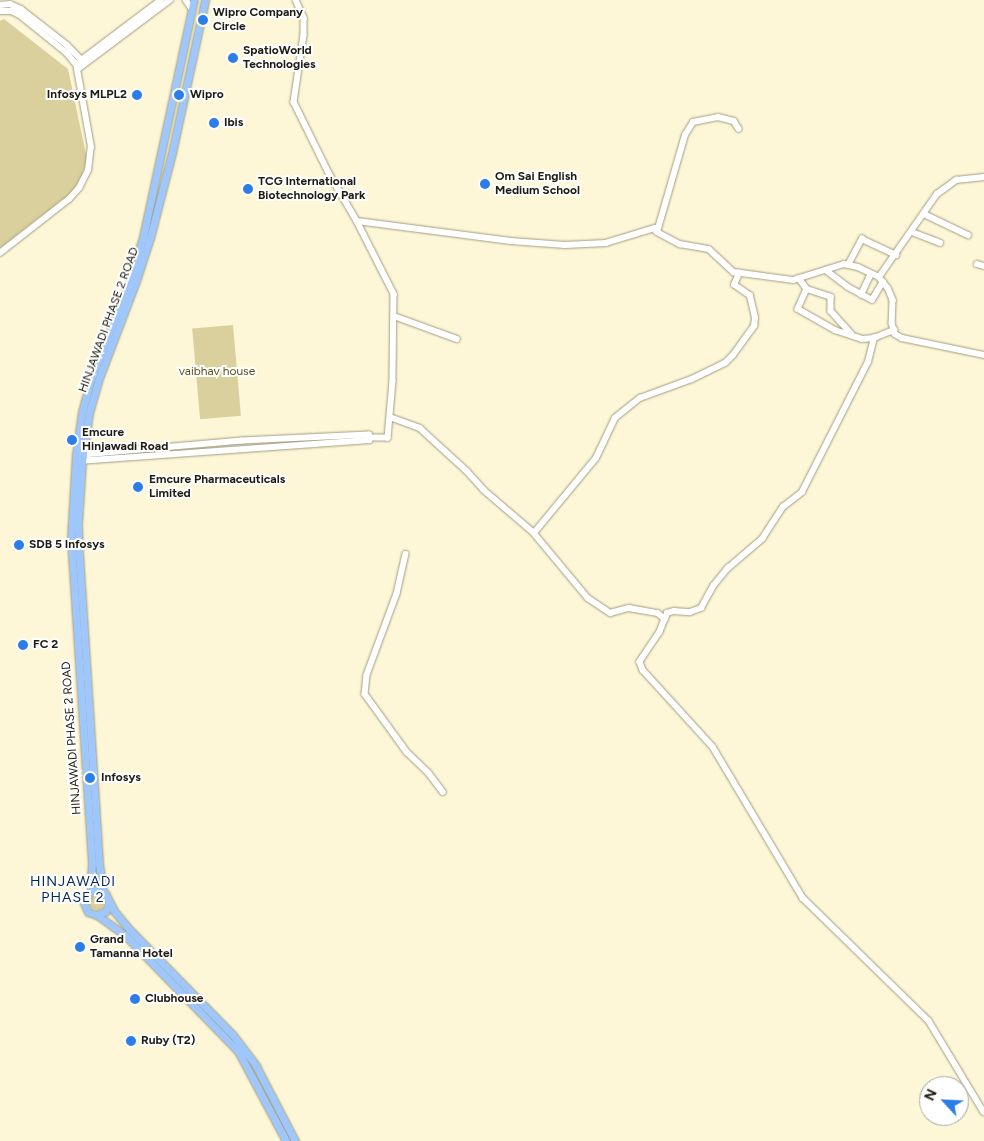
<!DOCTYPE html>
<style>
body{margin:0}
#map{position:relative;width:984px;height:1141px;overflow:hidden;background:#fdf7d8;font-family:Figtree,sans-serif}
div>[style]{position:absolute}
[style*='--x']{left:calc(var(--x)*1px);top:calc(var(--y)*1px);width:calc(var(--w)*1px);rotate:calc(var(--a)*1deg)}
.green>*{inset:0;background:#d9d09d;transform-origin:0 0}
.round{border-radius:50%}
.roads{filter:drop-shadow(0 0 1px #a29d80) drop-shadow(0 0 1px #a29d80)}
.minor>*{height:5.5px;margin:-2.75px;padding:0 2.75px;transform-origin:2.75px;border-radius:2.75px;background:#fff}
.major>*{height:7px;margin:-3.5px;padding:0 3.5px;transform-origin:3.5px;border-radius:3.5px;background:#a0c7fc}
.dots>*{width:14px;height:14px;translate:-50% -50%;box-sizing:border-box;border:2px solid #fff;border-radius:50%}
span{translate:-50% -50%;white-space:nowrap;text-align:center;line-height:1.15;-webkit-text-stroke:4px #fff;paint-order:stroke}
.poi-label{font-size:12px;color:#1f1d12;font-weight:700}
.left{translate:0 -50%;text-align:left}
.right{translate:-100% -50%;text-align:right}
.street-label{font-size:12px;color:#1f1d12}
.park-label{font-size:12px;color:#5c5219}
.neighbourhood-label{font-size:14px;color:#00285a;letter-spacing:1px}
.north{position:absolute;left:919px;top:1076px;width:50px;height:50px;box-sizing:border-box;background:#fff;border:1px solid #a5a5a0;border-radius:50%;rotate:295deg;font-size:14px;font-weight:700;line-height:20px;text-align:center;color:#1f1d12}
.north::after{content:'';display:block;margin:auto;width:18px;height:22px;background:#2b7de8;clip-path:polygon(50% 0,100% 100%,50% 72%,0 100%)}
</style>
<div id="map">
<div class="green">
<div style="clip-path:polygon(4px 19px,68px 69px,87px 159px,82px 175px,72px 192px,0 248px,0 21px)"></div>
<div style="left:233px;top:325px;width:91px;height:41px;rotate:85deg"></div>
<div class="round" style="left:90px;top:896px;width:14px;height:14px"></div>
</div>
<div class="roads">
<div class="minor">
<div style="--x:186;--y:0;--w:11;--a:56"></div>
<div style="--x:296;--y:0;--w:20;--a:66"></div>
<div style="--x:304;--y:18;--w:17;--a:90"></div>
<div style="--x:304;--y:35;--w:68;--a:98.5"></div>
<div style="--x:294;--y:102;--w:79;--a:63.8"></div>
<div style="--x:329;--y:173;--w:56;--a:59.7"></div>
<div style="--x:357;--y:221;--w:82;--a:63.1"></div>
<div style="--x:394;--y:294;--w:87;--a:90.7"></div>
<div style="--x:393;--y:381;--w:57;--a:95"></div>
<div style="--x:388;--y:438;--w:19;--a:180"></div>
<div style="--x:0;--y:5;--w:10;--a:-6"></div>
<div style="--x:10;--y:4;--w:12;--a:24"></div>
<div style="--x:21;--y:9;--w:58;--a:38"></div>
<div style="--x:67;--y:45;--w:24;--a:45"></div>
<div style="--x:0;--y:11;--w:12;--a:0"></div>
<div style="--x:12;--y:11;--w:9;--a:27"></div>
<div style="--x:20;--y:15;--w:60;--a:39"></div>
<div style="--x:67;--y:53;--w:14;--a:51"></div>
<div style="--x:78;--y:69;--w:115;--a:-36.9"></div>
<div style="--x:924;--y:214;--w:49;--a:25.5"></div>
<div style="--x:357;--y:221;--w:155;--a:7.4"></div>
<div style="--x:511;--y:241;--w:54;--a:4.2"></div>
<div style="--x:565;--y:245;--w:41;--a:-2.8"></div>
<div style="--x:606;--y:243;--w:51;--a:-17"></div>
<div style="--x:655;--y:228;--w:4;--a:63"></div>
<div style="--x:657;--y:232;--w:26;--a:28"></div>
<div style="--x:680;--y:244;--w:29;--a:10"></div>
<div style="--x:709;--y:249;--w:34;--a:43"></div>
<div style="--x:734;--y:272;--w:60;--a:7.7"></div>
<div style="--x:793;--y:280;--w:53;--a:-17.4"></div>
<div style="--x:844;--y:264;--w:14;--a:12"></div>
<div style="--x:858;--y:267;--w:23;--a:25"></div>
<div style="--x:879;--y:277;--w:14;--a:51"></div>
<div style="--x:888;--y:288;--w:13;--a:67"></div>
<div style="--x:893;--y:300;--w:23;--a:92"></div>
<div style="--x:892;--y:323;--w:11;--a:75"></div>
<div style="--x:895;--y:334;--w:8;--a:30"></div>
<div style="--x:902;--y:338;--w:84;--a:11.7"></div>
<div style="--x:657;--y:232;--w:101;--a:-73.9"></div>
<div style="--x:685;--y:135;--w:15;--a:-58"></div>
<div style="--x:693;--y:122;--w:25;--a:-11"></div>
<div style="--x:718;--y:117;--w:16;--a:14"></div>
<div style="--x:734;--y:121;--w:9;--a:58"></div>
<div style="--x:912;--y:232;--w:30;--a:21"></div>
<div style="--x:0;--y:253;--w:88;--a:-38"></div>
<div style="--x:69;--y:199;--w:15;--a:-48"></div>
<div style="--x:79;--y:188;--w:20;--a:-63"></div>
<div style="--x:88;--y:170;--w:23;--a:-83"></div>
<div style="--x:91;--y:147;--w:84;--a:-100.2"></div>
<div style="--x:76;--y:64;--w:106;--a:-37"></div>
<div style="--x:977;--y:264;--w:7;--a:16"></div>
<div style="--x:848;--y:265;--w:30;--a:-62"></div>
<div style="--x:862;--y:239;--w:38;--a:25"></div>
<div style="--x:827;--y:271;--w:26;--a:37"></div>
<div style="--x:848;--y:287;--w:27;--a:28"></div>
<div style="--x:872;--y:300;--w:21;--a:-59"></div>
<div style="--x:879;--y:277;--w:101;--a:-55.1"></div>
<div style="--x:937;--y:194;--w:24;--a:-36"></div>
<div style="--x:956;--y:180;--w:28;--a:-6"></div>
<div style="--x:799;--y:278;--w:14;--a:54"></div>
<div style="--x:807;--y:289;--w:22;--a:114"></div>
<div style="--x:798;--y:309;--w:43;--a:29.6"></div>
<div style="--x:835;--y:330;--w:28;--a:18"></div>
<div style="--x:862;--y:339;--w:12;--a:-5"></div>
<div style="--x:807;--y:289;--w:25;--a:18"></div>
<div style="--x:831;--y:297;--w:14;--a:90"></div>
<div style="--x:831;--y:311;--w:30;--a:48"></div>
<div style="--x:861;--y:295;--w:23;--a:-65"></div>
<div style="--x:394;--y:316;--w:67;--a:20.1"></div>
<div style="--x:390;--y:417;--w:32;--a:20"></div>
<div style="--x:420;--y:428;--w:64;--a:42.5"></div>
<div style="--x:467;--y:471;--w:25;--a:48"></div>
<div style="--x:484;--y:490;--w:65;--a:40.6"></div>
<div style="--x:533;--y:532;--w:86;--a:50.2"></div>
<div style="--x:588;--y:598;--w:27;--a:34"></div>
<div style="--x:610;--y:613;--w:20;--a:-15"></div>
<div style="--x:629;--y:608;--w:29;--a:10"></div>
<div style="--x:658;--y:613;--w:9;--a:41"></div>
<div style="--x:665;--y:619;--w:14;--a:111"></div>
<div style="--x:660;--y:632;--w:36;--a:124"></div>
<div style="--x:640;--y:662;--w:9;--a:69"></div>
<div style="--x:643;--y:670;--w:104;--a:47.7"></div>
<div style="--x:713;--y:747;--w:176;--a:59.2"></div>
<div style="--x:803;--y:898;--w:176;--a:44.3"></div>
<div style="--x:929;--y:1021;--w:106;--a:58.9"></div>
<div style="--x:78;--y:461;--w:292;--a:-4.1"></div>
<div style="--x:369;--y:440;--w:5;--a:-90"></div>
<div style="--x:369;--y:435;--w:127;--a:177.3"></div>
<div style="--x:242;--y:441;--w:162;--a:175"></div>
<div style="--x:534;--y:533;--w:97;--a:-50.4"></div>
<div style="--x:596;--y:458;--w:44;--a:-64.6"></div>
<div style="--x:615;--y:418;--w:32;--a:-39"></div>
<div style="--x:640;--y:398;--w:55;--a:-20.1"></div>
<div style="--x:692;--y:379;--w:37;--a:-26"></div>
<div style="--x:725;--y:363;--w:11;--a:-45"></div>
<div style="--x:733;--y:355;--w:36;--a:-54"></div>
<div style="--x:754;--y:326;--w:8;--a:-83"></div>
<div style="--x:755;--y:318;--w:23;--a:-103"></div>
<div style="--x:750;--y:296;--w:19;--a:-145"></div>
<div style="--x:734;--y:285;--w:13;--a:-67"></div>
<div style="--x:406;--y:554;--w:41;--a:102.7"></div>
<div style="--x:397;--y:594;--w:86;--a:110.3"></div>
<div style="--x:367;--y:675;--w:19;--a:96"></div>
<div style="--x:365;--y:694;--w:72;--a:54.1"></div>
<div style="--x:407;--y:752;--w:29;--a:44"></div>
<div style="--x:428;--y:772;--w:25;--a:53"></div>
<div style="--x:665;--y:619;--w:6;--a:-72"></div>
<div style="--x:667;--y:613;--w:7;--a:-16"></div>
<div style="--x:674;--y:611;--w:16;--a:4"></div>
<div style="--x:690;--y:612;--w:12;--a:-20"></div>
<div style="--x:701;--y:608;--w:26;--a:-61"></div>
<div style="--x:714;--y:585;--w:22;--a:-51"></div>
<div style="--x:728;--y:568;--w:45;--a:-40.5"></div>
<div style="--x:762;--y:539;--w:38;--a:-57"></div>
<div style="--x:783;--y:507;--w:24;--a:-38"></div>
<div style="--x:802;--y:492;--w:146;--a:-63.1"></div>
<div style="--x:868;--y:362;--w:25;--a:-76"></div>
<div style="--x:874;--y:338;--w:22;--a:-22"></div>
</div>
<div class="major">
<div style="--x:90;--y:892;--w:29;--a:-86"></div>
<div style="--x:92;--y:863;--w:326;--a:-93.7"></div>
<div style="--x:71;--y:538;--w:83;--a:-86.6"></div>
<div style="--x:76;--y:455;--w:43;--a:-82.1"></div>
<div style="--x:82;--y:412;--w:34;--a:-75"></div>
<div style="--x:91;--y:379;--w:107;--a:-68.7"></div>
<div style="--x:130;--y:279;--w:44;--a:-72.8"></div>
<div style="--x:143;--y:237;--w:242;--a:-77.9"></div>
<div style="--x:103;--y:892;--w:29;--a:-98"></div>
<div style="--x:99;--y:863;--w:308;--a:-93.7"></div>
<div style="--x:79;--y:556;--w:33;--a:-92"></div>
<div style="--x:78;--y:523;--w:62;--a:-86.3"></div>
<div style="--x:82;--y:461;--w:49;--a:-81.7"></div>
<div style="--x:89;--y:413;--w:33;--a:-74"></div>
<div style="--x:98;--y:381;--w:107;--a:-69.2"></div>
<div style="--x:136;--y:281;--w:45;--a:-72"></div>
<div style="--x:150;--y:238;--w:88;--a:-75.5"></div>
<div style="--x:172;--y:153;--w:157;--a:-77.8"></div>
<div style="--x:109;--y:902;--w:9;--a:108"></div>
<div style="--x:106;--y:911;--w:10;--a:156"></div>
<div style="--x:97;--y:915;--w:9;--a:-162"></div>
<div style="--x:88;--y:912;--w:10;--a:-114"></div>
<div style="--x:84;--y:903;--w:13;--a:-61"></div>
<div style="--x:90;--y:892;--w:6;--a:-18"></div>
<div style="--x:96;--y:890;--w:9;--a:18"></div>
<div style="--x:105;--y:893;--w:20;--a:63"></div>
<div style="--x:114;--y:911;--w:25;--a:50"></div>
<div style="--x:130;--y:930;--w:147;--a:45.6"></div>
<div style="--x:233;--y:1035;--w:39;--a:53"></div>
<div style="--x:256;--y:1066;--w:85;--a:62.5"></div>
<div style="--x:97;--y:915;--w:34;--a:36"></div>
<div style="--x:125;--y:935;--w:162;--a:45.8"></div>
<div style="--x:238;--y:1051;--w:102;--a:61.9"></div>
</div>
</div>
<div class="dots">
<div style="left:203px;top:20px;background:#2b7de8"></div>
<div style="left:233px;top:58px;background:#2b7de8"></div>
<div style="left:137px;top:95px;background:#2b7de8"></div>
<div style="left:179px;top:95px;background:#2b7de8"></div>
<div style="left:214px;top:123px;background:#2b7de8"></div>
<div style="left:485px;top:184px;background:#2b7de8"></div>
<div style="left:248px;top:189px;background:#2b7de8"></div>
<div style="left:72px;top:440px;background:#2b7de8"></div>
<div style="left:138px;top:487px;background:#2b7de8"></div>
<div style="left:19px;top:545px;background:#2b7de8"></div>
<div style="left:23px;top:645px;background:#2b7de8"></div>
<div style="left:90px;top:778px;background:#2b7de8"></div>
<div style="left:80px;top:947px;background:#2b7de8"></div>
<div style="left:135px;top:999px;background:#2b7de8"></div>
<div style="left:131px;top:1041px;background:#2b7de8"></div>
</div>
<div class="poi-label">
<span class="left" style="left:213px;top:20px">Wipro Company<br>Circle</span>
<span class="left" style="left:243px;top:58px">SpatioWorld<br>Technologies</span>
<span class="right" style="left:127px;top:95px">Infosys MLPL2</span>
<span class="left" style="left:190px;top:95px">Wipro</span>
<span class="left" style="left:224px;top:123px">Ibis</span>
<span class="left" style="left:495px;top:184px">Om Sai English<br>Medium School</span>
<span class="left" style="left:258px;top:189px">TCG International<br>Biotechnology Park</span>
<span class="left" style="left:82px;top:440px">Emcure<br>Hinjawadi Road</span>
<span class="left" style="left:149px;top:487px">Emcure Pharmaceuticals<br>Limited</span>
<span class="left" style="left:29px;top:545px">SDB 5 Infosys</span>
<span class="left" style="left:33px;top:645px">FC 2</span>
<span class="left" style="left:101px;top:778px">Infosys</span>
<span class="left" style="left:90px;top:947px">Grand<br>Tamanna Hotel</span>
<span class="left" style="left:145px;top:999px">Clubhouse</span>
<span class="left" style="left:141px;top:1041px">Ruby (T2)</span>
</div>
<div class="street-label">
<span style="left:109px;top:320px;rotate:-70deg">HINJAWADI PHASE 2 ROAD</span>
<span style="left:72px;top:738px;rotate:-94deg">HINJAWADI PHASE 2 ROAD</span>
</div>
<div class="park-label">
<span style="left:217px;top:372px">vaibhav house</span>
</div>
<div class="neighbourhood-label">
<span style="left:73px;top:890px">HINJAWADI<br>PHASE 2</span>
</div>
<div class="north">N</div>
</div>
